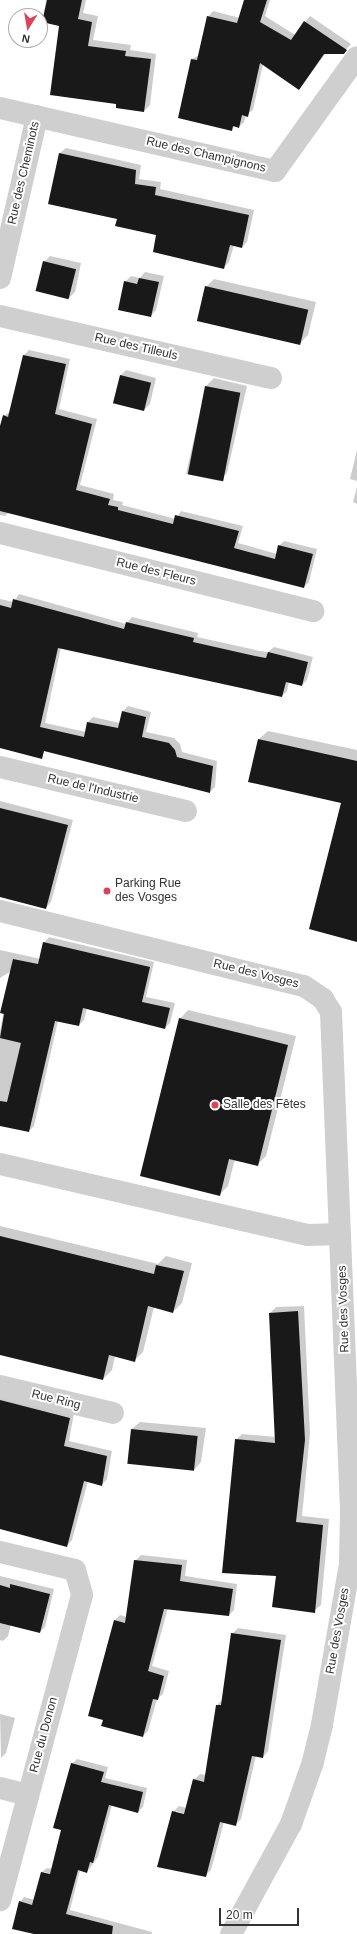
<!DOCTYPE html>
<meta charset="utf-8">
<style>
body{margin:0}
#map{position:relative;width:357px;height:1934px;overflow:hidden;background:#fff;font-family:Arial,sans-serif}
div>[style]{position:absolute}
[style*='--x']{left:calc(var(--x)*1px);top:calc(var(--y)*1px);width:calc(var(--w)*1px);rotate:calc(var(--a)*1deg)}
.shadow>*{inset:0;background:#0003}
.building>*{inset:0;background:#191919;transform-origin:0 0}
.minor>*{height:22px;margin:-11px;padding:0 11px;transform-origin:11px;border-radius:11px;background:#cfcfcf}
.dots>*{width:11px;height:11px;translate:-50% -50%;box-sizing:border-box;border:2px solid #fff;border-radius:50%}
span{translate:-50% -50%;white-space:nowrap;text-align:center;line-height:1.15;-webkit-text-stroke:4px #fff;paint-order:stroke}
.street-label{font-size:12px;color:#323232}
.poi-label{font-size:12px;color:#323232}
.left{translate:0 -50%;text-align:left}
.north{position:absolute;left:8px;top:8px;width:40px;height:40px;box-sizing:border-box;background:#fff;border:1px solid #adadad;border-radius:50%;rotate:191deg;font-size:11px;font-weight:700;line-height:16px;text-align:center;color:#323232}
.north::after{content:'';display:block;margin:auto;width:14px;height:18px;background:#d94458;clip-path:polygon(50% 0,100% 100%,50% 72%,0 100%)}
.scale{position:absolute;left:219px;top:1908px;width:80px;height:18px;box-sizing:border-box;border:2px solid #323232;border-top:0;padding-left:5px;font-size:12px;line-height:14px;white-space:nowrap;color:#323232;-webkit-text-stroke:3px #fff;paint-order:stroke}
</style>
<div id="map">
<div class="shadow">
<div style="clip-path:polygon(46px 0,86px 0,83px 13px,98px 16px,93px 40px,131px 45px,130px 50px,156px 54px,150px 105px,144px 111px,117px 103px,60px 25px,43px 21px)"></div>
<div style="clip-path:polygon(245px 0,270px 0,265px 16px,295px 35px,310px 16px,351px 44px,343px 53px,326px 53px,299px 89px,263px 64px,253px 110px,246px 115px,244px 122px,239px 127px,235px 126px,231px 130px,192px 59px,199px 55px,208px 17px,213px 11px,240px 18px)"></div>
<div style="clip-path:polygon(66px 148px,141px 165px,139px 179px,161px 182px,160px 189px,254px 210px,247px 242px,242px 247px,234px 245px,229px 262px,224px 267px,118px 218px,49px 203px,60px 153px)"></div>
<div style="clip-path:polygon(50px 256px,81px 263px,75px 292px,69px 298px,44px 262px)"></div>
<div style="clip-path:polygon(145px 272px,164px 276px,156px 310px,151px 316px,125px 282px,131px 276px,140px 278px)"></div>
<div style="clip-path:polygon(214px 279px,316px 302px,308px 335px,300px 343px,206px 287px)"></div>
<div style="clip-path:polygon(29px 350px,70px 359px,59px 409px,97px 419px,80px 485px,114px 494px,113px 500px,123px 502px,122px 505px,176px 519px,181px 511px,243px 526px,238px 543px,277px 554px,279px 546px,284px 541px,317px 549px,309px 582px,304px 587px,9px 512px,5px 516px,0 515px,0 431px,4px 416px,11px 411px,24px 355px)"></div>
<div style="clip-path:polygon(126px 370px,156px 378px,150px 404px,144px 410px,120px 376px)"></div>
<div style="clip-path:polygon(214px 378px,247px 386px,227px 473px,219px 481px,186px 474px,206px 386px)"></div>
<div style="clip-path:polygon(357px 450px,357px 481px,350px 479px)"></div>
<div style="clip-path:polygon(357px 487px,357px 504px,353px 502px)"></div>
<div style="clip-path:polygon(19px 594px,126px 624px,132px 617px,198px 633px,197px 637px,260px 651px,268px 652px,274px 647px,313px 657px,307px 680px,302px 685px,289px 682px,287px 691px,282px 696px,61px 647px,45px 723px,86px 732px,88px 722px,93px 717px,120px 723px,123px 711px,128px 706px,151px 712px,146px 732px,174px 738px,180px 744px,182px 752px,217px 761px,215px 787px,210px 792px,0 739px,0 599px,14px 602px)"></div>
<div style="clip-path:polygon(268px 731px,357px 750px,357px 940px,342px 802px,259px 739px)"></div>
<div style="clip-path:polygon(0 801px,73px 820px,51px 902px,46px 908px,0 896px)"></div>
<div style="clip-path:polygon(49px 937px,154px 962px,146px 997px,175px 1003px,170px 1023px,165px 1028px,87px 1008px,84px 1020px,79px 1025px,58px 1021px,34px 1126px,29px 1131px,0 1124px,0 1032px,11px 971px,0 978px,0 950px,41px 959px,44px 943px)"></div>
<div style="clip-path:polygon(188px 1010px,296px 1036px,266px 1156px,257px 1165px,235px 1159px,228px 1186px,219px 1195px,180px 1019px)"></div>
<div style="clip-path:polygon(0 1226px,158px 1264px,166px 1256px,192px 1263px,182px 1303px,173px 1312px,154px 1307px,143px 1352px,135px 1360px,115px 1356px,112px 1370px,103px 1379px,0 1354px)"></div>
<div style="clip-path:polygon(304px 1306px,310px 1433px,302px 1516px,329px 1519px,321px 1605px,314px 1611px,277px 1575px,236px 1440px,242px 1434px,276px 1437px,270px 1313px,276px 1307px)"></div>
<div style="clip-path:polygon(0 1395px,74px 1413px,69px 1441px,112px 1451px,107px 1479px,102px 1485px,88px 1481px,72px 1540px,67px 1546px,0 1528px)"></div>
<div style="clip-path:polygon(140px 1422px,206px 1428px,201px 1462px,194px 1470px,132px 1429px)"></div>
<div style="clip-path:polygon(141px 1555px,187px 1560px,185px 1576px,237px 1584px,234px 1610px,229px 1615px,168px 1608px,152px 1666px,169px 1671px,163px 1694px,157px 1699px,148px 1731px,143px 1736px,115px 1620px,120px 1615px,127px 1617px,135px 1561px)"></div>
<div style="clip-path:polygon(0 1576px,54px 1589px,45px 1627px,40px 1632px,11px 1624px,8px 1636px,3px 1641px,0 1640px)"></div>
<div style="clip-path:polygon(evenodd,238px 1628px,286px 1635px,268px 1751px,263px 1757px,256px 1756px,241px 1819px,235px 1825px,224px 1822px,211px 1870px,205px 1876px,173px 1812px,179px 1806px,187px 1808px,194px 1780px,200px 1774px,206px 1775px,217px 1705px,222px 1700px,232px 1634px,238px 1628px,176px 1811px,189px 1815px,176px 1813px,176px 1811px)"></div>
<div style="clip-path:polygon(0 1714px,15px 1718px,6px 1753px,1px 1758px)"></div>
<div style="clip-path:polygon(evenodd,77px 1759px,108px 1767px,105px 1778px,147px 1788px,143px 1807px,138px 1812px,112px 1805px,98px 1857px,87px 1872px,80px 1870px,70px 1910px,152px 1932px,152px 1934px,38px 1934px,20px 1902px,24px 1897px,35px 1900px,42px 1872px,47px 1868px,53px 1869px,63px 1829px,72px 1764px,77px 1759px,44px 1872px,55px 1875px,44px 1874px,44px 1872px)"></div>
</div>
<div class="building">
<div style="clip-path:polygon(47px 0,82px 0,78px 19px,92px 22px,88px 46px,126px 51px,125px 56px,151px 59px,144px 112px,116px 108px,116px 104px,50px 95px,59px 26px,42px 22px)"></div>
<div style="clip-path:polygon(244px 0,267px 0,260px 22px,291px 40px,304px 21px,347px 50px,344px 54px,324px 54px,299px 90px,260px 63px,248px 117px,242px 115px,239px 128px,233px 126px,232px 131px,178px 118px,191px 59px,197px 60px,207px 16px,237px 23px)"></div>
<div style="clip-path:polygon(59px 153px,136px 170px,135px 184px,156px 187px,155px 195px,249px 215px,242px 248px,230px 245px,224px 269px,153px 252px,156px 235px,115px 226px,117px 219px,48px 204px)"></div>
<div style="left:43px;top:261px;width:34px;height:31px;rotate:14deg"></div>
<div style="clip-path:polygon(139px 278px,159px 282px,151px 317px,118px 310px,124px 281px,137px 284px)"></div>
<div style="left:205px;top:286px;width:106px;height:36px;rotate:13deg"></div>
<div style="clip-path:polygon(23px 355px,66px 364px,55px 414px,92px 424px,76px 490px,110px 499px,108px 505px,118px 507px,118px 510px,173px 524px,175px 515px,239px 531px,234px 548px,275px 559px,278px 545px,313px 554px,304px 588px,0 511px,0 426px,3px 415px,8px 417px)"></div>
<div style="left:120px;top:375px;width:32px;height:29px;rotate:14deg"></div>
<div style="left:205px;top:386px;width:36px;height:90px;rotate:11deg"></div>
<div style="clip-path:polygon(13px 599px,124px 629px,126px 622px,194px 638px,193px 642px,255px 656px,266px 658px,268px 652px,308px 662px,302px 686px,286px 682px,282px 697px,58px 648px,40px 727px,84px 737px,87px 722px,118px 728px,122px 711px,146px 717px,142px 737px,169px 743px,175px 750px,177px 757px,213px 766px,210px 793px,44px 751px,42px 759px,0 748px,0 605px,11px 608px)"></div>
<div style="clip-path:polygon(258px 739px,357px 761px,357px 942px,309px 929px,341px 803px,248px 782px)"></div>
<div style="clip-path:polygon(0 808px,68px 825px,46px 909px,0 897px)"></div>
<div style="clip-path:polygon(43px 942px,150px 967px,142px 1002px,170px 1008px,165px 1029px,83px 1008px,79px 1026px,55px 1021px,29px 1132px,0 1126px,0 1101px,7px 1102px,21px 1043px,0 1038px,4px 1014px,0 1013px,13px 959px,38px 964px)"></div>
<div style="clip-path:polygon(179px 1018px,288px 1045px,258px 1166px,229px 1159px,220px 1196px,140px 1176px)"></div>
<div style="clip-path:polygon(0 1236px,154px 1274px,156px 1265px,184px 1271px,173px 1313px,148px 1306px,135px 1362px,109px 1355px,103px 1380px,0 1355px)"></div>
<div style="clip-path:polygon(298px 1311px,305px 1440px,296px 1522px,323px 1525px,315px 1613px,272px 1607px,276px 1576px,222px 1573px,235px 1439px,275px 1443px,269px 1313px)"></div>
<div style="clip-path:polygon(0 1400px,70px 1418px,64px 1446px,107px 1456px,102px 1486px,84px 1481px,67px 1547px,0 1529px)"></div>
<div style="left:131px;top:1429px;width:67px;height:35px;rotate:6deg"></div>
<div style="clip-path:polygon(134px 1560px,182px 1565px,180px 1581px,233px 1589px,229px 1616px,164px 1609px,148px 1671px,164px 1676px,158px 1700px,153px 1699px,143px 1737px,101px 1726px,103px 1720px,88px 1716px,114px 1620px,125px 1623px)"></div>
<div style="clip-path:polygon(10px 1584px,50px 1594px,40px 1633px,0 1623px,0 1585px,10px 1588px)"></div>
<div style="clip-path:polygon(231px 1633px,281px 1640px,263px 1758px,252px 1756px,236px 1826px,220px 1822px,206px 1877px,157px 1867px,172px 1811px,184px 1814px,193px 1779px,204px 1782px,216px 1705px,221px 1705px)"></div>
<div style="clip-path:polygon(71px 1763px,104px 1772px,101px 1782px,143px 1792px,138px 1813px,109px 1805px,93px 1863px,90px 1862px,87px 1873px,78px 1870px,66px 1914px,113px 1926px,112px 1934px,34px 1934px,12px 1929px,19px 1901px,32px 1905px,41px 1872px,50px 1874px,61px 1830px,53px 1828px)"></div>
</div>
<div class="minor">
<div style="--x:0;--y:108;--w:282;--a:12.9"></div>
<div style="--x:275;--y:171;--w:140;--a:-54.3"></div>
<div style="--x:0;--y:278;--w:166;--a:-77.1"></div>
<div style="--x:0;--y:316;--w:278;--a:12.9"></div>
<div style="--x:0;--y:533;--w:323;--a:14"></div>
<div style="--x:0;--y:767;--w:191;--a:13.3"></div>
<div style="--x:0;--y:911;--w:313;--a:13.9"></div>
<div style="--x:304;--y:986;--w:23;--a:34"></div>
<div style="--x:323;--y:999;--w:15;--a:58"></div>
<div style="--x:331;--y:1012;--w:499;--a:87.7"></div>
<div style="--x:351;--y:1511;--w:53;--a:91.1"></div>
<div style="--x:350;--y:1564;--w:163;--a:99.9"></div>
<div style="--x:322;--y:1725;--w:38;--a:104"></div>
<div style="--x:313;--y:1762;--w:66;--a:109.5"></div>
<div style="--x:291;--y:1824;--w:125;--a:118.6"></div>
<div style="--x:0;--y:1164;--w:316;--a:13"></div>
<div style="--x:308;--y:1235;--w:32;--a:-2"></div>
<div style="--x:0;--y:1386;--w:116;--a:13.4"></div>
<div style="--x:0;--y:1552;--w:77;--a:13.5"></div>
<div style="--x:75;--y:1570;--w:26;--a:74"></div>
<div style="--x:82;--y:1595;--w:316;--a:105"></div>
<div style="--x:0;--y:1788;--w:29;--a:14"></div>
</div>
<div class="dots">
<div style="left:107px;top:891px;background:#d94458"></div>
<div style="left:215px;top:1105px;background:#d94458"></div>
</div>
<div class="street-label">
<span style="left:206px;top:155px;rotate:13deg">Rue des Champignons</span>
<span style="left:24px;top:173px;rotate:-77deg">Rue des Cheminots</span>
<span style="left:136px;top:347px;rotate:13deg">Rue des Tilleuls</span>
<span style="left:156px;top:572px;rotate:14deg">Rue des Fleurs</span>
<span style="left:93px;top:789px;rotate:13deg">Rue de l'Industrie</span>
<span style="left:256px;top:974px;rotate:14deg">Rue des Vosges</span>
<span style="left:344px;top:1309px;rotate:-92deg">Rue des Vosges</span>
<span style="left:56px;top:1400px;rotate:14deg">Rue Ring</span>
<span style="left:338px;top:1631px;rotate:-80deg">Rue des Vosges</span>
<span style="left:44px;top:1735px;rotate:-75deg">Rue du Donon</span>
</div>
<div class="poi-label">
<span class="left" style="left:115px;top:891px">Parking Rue<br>des Vosges</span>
<span class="left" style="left:223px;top:1105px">Salle des Fêtes</span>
</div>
<div class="north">N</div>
<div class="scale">20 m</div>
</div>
